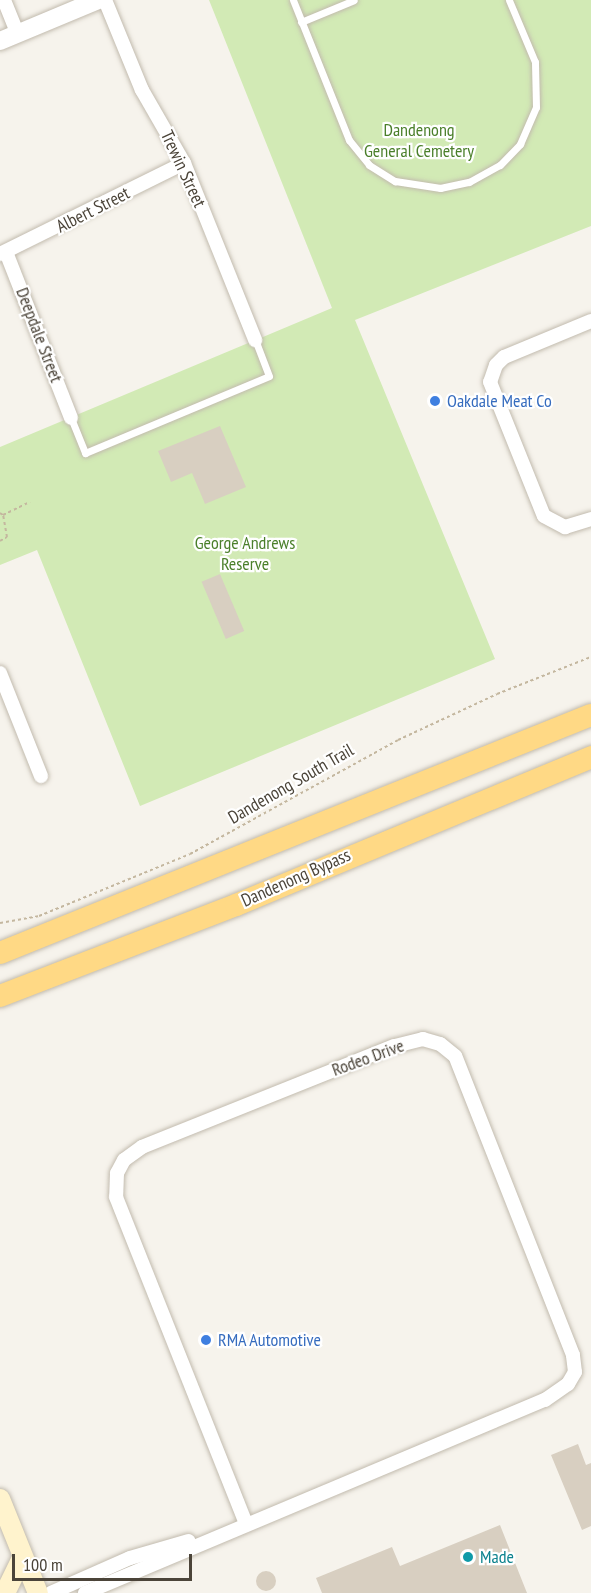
<!DOCTYPE html>
<style>
body{margin:0}
#map{position:relative;width:591px;height:1593px;overflow:hidden;background:#f6f3ec;font-family:"PT Sans Narrow",sans-serif}
div>[style]{position:absolute}
[style*='--x']{left:calc(var(--x)*1px);top:calc(var(--y)*1px);width:calc(var(--w)*1px);rotate:calc(var(--a)*1deg)}
.green>*{inset:0;background:#d2eab5}
.building>*{inset:0;background:#d8cfc1;transform-origin:0 0}
.round{border-radius:50%}
.path>*{height:2px;margin-top:-1px;transform-origin:0;background:repeating-linear-gradient(90deg,#c4b79f 0 3px,transparent 0 6px)}
.roads{filter:drop-shadow(0 0 2px #c2bbae) drop-shadow(0 0 2px #c2bbae)}
.service>*{height:7px;margin:-3.5px;padding:0 3.5px;transform-origin:3.5px;border-radius:3.5px;background:#fff}
.minor>*{height:14px;margin:-7px;padding:0 7px;transform-origin:7px;border-radius:7px;background:#fff}
.tertiary>*{height:18px;margin:-9px;padding:0 9px;transform-origin:9px;border-radius:9px;background:#fff}
.secondary>*{height:20px;margin:-10px;padding:0 10px;transform-origin:10px;border-radius:10px;background:#fff3cd}
.trunk>*{height:22px;margin:-11px;padding:0 11px;transform-origin:11px;border-radius:11px;background:#ffd985}
.dots>*{width:16px;height:16px;translate:-50% -50%;box-sizing:border-box;border:3px solid #fff;border-radius:50%}
span{translate:-50% -50%;white-space:nowrap;text-align:center;line-height:1.15;-webkit-text-stroke:4.5px #fff;paint-order:stroke}
.park-label{font-size:18px;color:#4a7f2a}
.street-label{font-size:18px;color:#4b4439}
.shop-label{font-size:18px;color:#366cbe}
.left{translate:0 -50%;text-align:left}
.culture-label{font-size:18px;color:#0d838f}
.scale{position:absolute;left:12px;top:1554px;width:180px;height:27px;box-sizing:border-box;border:3px solid #4b4439;border-top:0;padding-left:8px;font-size:18px;line-height:21px;white-space:nowrap;color:#4b4439;-webkit-text-stroke:4px #fff;paint-order:stroke}
</style>
<div id="map">
<div class="green">
<div style="clip-path:polygon(209px 0,591px 0,591px 226px,355px 320px,495px 659px,140px 806px,37px 550px,0 565px,0 447px,332px 308px)"></div>
</div>
<div class="building">
<div style="clip-path:polygon(220px 426px,246px 487px,205px 504px,192px 473px,171px 482px,158px 451px)"></div>
<div style="left:220px;top:574px;width:62px;height:20px;rotate:67deg"></div>
<div style="clip-path:polygon(578px 1444px,586px 1465px,591px 1463px,591px 1526px,582px 1530px,551px 1455px)"></div>
<div style="clip-path:polygon(500px 1525px,527px 1593px,322px 1593px,316px 1578px,392px 1547px,400px 1566px)"></div>
<div class="round" style="left:256px;top:1571px;width:20px;height:20px"></div>
</div>
<div class="path">
<div style="--x:0;--y:513;--w:4;--a:34"></div>
<div style="--x:3;--y:515;--w:30;--a:-26"></div>
<div style="--x:0;--y:541;--w:8;--a:-30"></div>
<div style="--x:7;--y:537;--w:22;--a:-100"></div>
<div style="--x:0;--y:923;--w:40;--a:-10"></div>
<div style="--x:39;--y:916;--w:163;--a:-22.3"></div>
<div style="--x:190;--y:854;--w:237;--a:-28.7"></div>
<div style="--x:398;--y:740;--w:109;--a:-24.9"></div>
<div style="--x:497;--y:694;--w:101;--a:-21.5"></div>
</div>
<div class="roads">
<div class="service">
<div style="--x:293;--y:0;--w:151;--a:68.2"></div>
<div style="--x:349;--y:140;--w:32;--a:51"></div>
<div style="--x:369;--y:165;--w:31;--a:32"></div>
<div style="--x:395;--y:181;--w:46;--a:8.8"></div>
<div style="--x:440;--y:188;--w:30;--a:-12"></div>
<div style="--x:469;--y:182;--w:35;--a:-29"></div>
<div style="--x:500;--y:165;--w:29;--a:-46"></div>
<div style="--x:520;--y:144;--w:40;--a:-66.6"></div>
<div style="--x:536;--y:107;--w:45;--a:-91.3"></div>
<div style="--x:535;--y:62;--w:67;--a:-112.8"></div>
<div style="--x:301;--y:22;--w:57;--a:-22.5"></div>
<div style="--x:71;--y:418;--w:38;--a:68"></div>
<div style="--x:85;--y:453;--w:199;--a:-22.7"></div>
<div style="--x:269;--y:376;--w:39;--a:-111"></div>
</div>
<div class="minor">
<div style="--x:4;--y:0;--w:37;--a:68"></div>
<div style="--x:105;--y:0;--w:97;--a:67.7"></div>
<div style="--x:142;--y:90;--w:84;--a:60.1"></div>
<div style="--x:184;--y:163;--w:191;--a:68.1"></div>
<div style="--x:6;--y:252;--w:178;--a:68.6"></div>
<div style="--x:0;--y:254;--w:205;--a:-26.3"></div>
<div style="--x:591;--y:321;--w:94;--a:157.5"></div>
<div style="--x:504;--y:357;--w:11;--a:135"></div>
<div style="--x:496;--y:365;--w:18;--a:109"></div>
<div style="--x:490;--y:382;--w:144;--a:68.1"></div>
<div style="--x:544;--y:516;--w:24;--a:28"></div>
<div style="--x:565;--y:527;--w:27;--a:-17"></div>
<div style="--x:0;--y:673;--w:111;--a:68.3"></div>
<div style="--x:51;--y:1593;--w:86;--a:-23.9"></div>
<div style="--x:130;--y:1558;--w:61;--a:-16.1"></div>
<div style="--x:85;--y:1593;--w:499;--a:-22.8"></div>
<div style="--x:545;--y:1400;--w:28;--a:-35"></div>
<div style="--x:568;--y:1384;--w:14;--a:-60"></div>
<div style="--x:575;--y:1372;--w:17;--a:-97"></div>
<div style="--x:573;--y:1355;--w:321;--a:-111.5"></div>
<div style="--x:455;--y:1056;--w:19;--a:-141"></div>
<div style="--x:440;--y:1044;--w:18;--a:-164"></div>
<div style="--x:423;--y:1039;--w:30;--a:166"></div>
<div style="--x:394;--y:1046;--w:271;--a:158.2"></div>
<div style="--x:142;--y:1147;--w:22;--a:144"></div>
<div style="--x:124;--y:1160;--w:15;--a:118"></div>
<div style="--x:117;--y:1173;--w:24;--a:92"></div>
<div style="--x:116;--y:1197;--w:351;--a:68.3"></div>
</div>
<div class="tertiary">
<div style="--x:0;--y:41;--w:106;--a:-22.7"></div>
</div>
<div class="secondary">
<div style="--x:0;--y:1499;--w:101;--a:68"></div>
<div style="--x:5;--y:1593;--w:39;--a:-64"></div>
</div>
<div class="trunk">
<div style="--x:0;--y:953;--w:637;--a:-21.94"></div>
<div style="--x:0;--y:996;--w:253;--a:-21.1"></div>
<div style="--x:236;--y:905;--w:385;--a:-22.6"></div>
</div>
</div>
<div class="dots">
<div style="left:435px;top:401px;background:#3f7fe0"></div>
<div style="left:206px;top:1340px;background:#3f7fe0"></div>
<div style="left:468px;top:1557px;background:#0f9aa8"></div>
</div>
<div class="park-label">
<span style="left:419px;top:141px">Dandenong<br>General Cemetery</span>
<span style="left:245px;top:554px">George Andrews<br>Reserve</span>
</div>
<div class="street-label">
<span style="left:183px;top:169px;rotate:65deg">Trewin Street</span>
<span style="left:93px;top:210px;rotate:-27deg">Albert Street</span>
<span style="left:39px;top:335px;rotate:69deg">Deepdale Street</span>
<span style="left:291px;top:784px;rotate:-30deg">Dandenong South Trail</span>
<span style="left:296px;top:878px;rotate:-24deg">Dandenong Bypass</span>
<span style="left:368px;top:1058px;rotate:-20deg">Rodeo Drive</span>
</div>
<div class="shop-label">
<span class="left" style="left:447px;top:401px">Oakdale Meat Co</span>
<span class="left" style="left:218px;top:1340px">RMA Automotive</span>
</div>
<div class="culture-label">
<span class="left" style="left:480px;top:1557px">Made</span>
</div>
<div class="scale">100 m</div>
</div>
